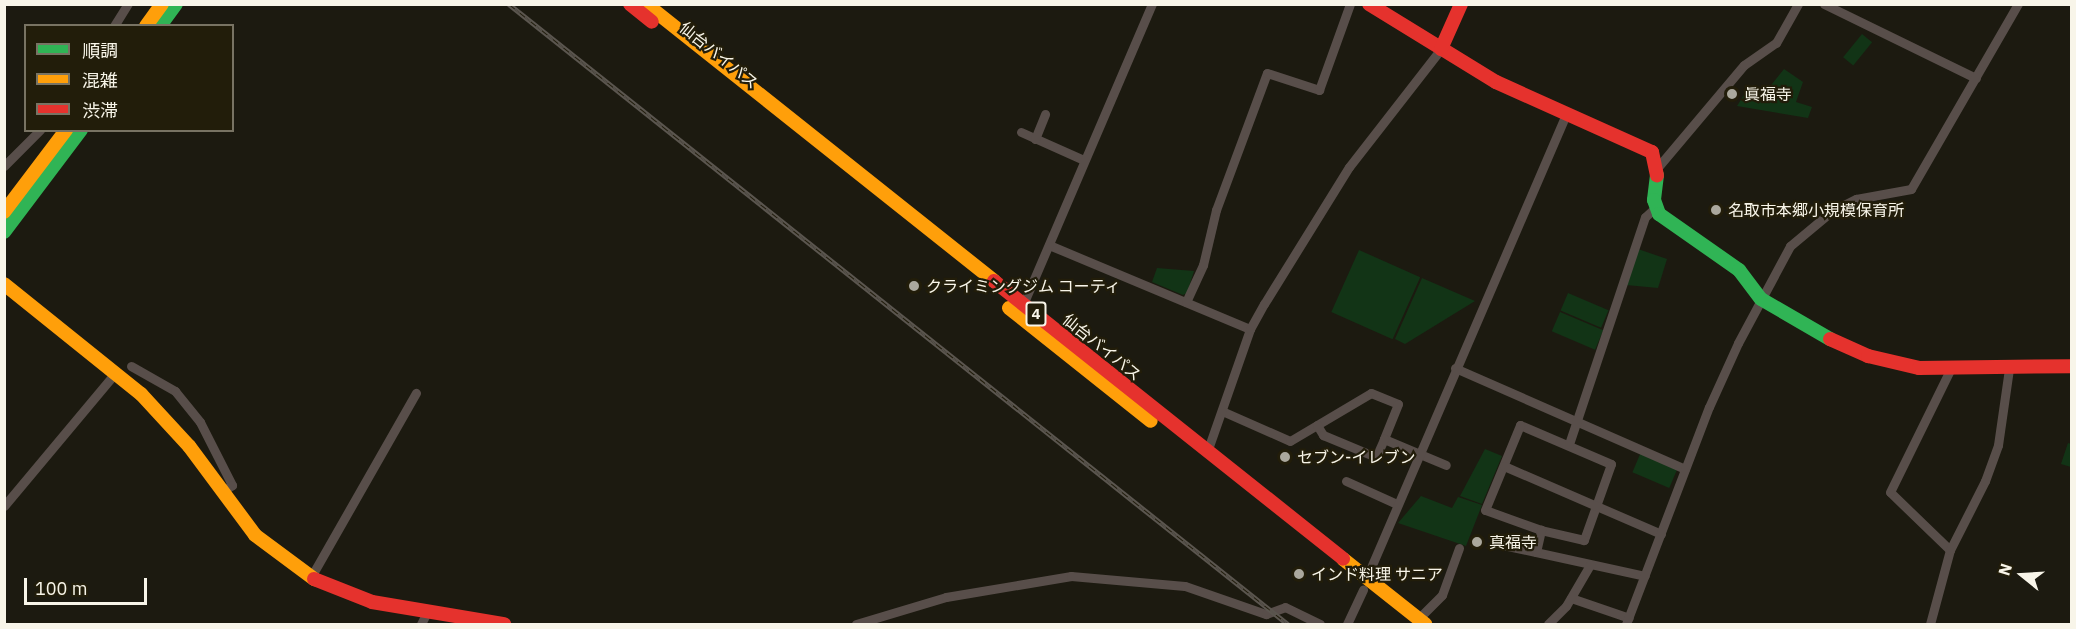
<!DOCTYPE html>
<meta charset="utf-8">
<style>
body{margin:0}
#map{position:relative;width:2076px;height:629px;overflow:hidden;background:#1c1a10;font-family:"IBM Plex Sans","Noto Sans JP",sans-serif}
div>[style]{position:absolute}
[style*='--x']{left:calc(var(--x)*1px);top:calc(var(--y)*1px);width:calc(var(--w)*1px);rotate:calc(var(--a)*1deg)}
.green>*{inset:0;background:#123416;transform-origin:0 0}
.street>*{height:9px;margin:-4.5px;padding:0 4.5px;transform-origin:4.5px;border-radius:4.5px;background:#584e4a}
.fast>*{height:14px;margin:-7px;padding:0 7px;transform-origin:7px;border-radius:7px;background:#30b455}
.slow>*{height:14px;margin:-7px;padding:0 7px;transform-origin:7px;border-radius:7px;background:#ff9f0a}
.jam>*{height:14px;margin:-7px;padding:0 7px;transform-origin:7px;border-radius:7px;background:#e5322d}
.rail>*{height:4.5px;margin-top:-2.25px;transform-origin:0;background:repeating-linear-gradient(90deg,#221d0a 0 7px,#5b564f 0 14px);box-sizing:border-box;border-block:2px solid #5b564f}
.dots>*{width:16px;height:16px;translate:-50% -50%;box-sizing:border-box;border:3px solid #221d0a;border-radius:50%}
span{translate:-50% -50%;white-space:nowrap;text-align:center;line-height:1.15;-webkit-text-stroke:4.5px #221d0a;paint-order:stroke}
.shield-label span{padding:2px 4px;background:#221d0a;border:2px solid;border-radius:4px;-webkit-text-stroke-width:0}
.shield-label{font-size:15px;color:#f8f5e9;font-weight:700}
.street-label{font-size:16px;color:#f8f5e9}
.poi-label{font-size:16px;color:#f8f5e9}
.left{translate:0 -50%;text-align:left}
.frame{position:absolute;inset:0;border:6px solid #f8f5e9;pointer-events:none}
.legend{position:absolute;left:24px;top:24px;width:210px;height:108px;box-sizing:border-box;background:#221d0a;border:2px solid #787363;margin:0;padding:8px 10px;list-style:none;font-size:18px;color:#f8f5e9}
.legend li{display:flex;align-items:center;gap:12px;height:30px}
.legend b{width:30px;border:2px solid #787363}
.north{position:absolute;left:1992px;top:545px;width:60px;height:60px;-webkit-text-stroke:4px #221d0a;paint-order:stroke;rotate:288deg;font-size:16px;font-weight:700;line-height:24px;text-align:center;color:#f8f5e9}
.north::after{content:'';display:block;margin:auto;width:21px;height:27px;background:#f8f5e9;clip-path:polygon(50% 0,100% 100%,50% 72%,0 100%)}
.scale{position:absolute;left:24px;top:578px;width:123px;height:27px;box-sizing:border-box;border:3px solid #f8f5e9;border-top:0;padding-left:8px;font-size:18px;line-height:21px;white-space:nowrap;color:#f8f5e9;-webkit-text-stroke:4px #221d0a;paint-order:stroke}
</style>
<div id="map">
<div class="green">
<div style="left:1862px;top:34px;width:13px;height:30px;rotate:39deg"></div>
<div style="clip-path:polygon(1784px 69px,1803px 82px,1796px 102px,1812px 107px,1808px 118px,1737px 106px,1747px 90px,1764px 94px)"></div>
<div style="clip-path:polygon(1638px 249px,1667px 259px,1658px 288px,1626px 285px)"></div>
<div style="left:1359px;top:250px;width:67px;height:68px;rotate:24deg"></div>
<div style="clip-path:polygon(1157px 268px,1194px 271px,1187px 293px,1183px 295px,1152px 282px)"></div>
<div style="clip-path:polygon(1422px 278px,1475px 301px,1405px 344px,1395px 339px)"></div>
<div style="left:1568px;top:293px;width:44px;height:19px;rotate:23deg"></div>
<div style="left:1560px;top:312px;width:47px;height:21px;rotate:23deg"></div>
<div style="clip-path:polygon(2068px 443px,2071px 444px,2071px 467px,2061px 464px)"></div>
<div style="clip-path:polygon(1485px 449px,1502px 456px,1482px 504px,1460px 496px)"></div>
<div style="left:1641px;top:452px;width:40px;height:22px;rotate:23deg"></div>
<div style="clip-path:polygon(1421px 496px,1452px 508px,1458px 497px,1482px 505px,1466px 546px,1398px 523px)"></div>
</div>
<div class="street">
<div style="--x:1824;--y:4;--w:169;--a:26"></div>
<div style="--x:114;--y:26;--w:26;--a:-58"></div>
<div style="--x:1021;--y:132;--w:69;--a:24"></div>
<div style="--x:1035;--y:139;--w:27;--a:-68"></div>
<div style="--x:4;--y:166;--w:51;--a:-45"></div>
<div style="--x:1658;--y:167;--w:133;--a:-49.9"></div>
<div style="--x:1744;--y:65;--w:39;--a:-35"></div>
<div style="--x:1776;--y:43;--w:45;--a:-60.6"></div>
<div style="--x:1049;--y:245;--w:218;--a:22.7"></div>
<div style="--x:1186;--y:302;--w:41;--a:-65.3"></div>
<div style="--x:1203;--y:265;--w:57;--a:-76.7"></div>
<div style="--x:1216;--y:210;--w:146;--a:-69.6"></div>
<div style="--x:1267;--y:73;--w:55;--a:18.1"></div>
<div style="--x:1319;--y:90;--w:91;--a:-70.2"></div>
<div style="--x:1022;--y:307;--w:330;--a:-66.8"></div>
<div style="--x:131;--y:366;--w:51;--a:29.6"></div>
<div style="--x:175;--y:391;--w:40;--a:51"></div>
<div style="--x:200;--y:422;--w:71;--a:63.1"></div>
<div style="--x:232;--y:485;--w:12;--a:145"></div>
<div style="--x:1455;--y:368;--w:251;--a:23.7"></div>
<div style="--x:1222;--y:411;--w:74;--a:23.8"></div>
<div style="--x:1290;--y:441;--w:94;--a:-30.7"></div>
<div style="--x:1371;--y:393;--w:29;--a:22"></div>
<div style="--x:1398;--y:404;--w:38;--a:112"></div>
<div style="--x:1384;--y:439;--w:67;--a:22.8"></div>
<div style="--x:1317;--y:425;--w:12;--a:59"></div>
<div style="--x:1323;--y:435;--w:57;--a:22.5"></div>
<div style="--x:1376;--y:457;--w:20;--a:-66"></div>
<div style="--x:1520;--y:425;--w:99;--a:23.2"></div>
<div style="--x:1611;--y:464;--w:81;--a:109.6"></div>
<div style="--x:1584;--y:540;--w:44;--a:-166.9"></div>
<div style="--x:1541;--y:530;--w:59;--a:-160.3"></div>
<div style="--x:1485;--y:510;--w:92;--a:-67.6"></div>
<div style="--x:1569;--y:444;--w:239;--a:-71.5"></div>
<div style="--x:1645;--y:217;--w:13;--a:-42"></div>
<div style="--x:1207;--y:452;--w:130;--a:-70.7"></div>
<div style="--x:1250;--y:329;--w:29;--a:-61"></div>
<div style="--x:1264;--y:304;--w:161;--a:-58.2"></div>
<div style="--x:1349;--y:167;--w:150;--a:-52.1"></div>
<div style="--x:1504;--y:466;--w:171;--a:23.4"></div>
<div style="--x:1346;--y:481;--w:56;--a:24.3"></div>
<div style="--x:4;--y:506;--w:175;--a:-50.1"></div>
<div style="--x:1503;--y:545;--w:145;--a:12.3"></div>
<div style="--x:1950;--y:550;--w:83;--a:-136"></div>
<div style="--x:1890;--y:492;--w:136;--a:-63.8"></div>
<div style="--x:1536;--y:552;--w:23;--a:-77"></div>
<div style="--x:311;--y:577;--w:212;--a:-60.3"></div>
<div style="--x:1366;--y:579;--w:508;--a:-66.71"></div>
<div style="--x:1571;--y:598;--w:61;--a:19"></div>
<div style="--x:1418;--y:619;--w:34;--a:-45"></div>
<div style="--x:1442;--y:595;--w:50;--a:-70.1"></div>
<div style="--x:421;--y:624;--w:13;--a:-63"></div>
<div style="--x:856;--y:624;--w:94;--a:-16.7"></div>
<div style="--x:946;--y:597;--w:127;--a:-9.5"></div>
<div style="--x:1071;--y:576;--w:114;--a:5"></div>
<div style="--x:1185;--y:586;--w:86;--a:19.1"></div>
<div style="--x:1266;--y:614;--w:20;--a:-20"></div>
<div style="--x:1285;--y:607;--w:39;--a:26"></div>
<div style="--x:1347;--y:624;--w:38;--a:-65"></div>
<div style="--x:1548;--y:624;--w:25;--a:-45"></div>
<div style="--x:1566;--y:606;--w:48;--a:-59.7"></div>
<div style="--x:1626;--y:624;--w:232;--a:-69.1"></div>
<div style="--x:1709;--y:407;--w:70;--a:-65.6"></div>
<div style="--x:1738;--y:343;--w:110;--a:-61.8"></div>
<div style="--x:1790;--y:246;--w:55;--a:-39.8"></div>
<div style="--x:1832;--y:211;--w:27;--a:-27"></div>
<div style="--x:1856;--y:199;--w:56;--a:-10.3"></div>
<div style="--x:1911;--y:189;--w:214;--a:-60"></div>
<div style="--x:1930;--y:624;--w:77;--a:-74.9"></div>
<div style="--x:1950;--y:550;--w:77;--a:-63.1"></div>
<div style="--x:1985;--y:481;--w:38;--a:-70"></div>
<div style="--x:1998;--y:445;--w:77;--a:-81.8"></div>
</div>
<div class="fast">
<div style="--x:160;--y:26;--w:27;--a:-54"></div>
<div style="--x:1657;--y:175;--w:25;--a:97"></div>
<div style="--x:1654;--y:200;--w:15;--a:70"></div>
<div style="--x:1659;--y:214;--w:98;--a:35"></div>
<div style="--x:1739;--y:270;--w:36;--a:53"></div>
<div style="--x:1761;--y:299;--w:80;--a:30.1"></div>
<div style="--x:4;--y:232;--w:128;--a:-53"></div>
</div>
<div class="slow">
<div style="--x:646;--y:4;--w:445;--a:38.5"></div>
<div style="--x:146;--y:26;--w:27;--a:-54"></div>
<div style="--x:4;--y:212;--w:103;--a:-52.9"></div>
<div style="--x:4;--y:284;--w:176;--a:38.8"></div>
<div style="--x:141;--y:394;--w:71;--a:47.3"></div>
<div style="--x:189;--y:446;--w:111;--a:53.4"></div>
<div style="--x:255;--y:535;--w:74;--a:36.7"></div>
<div style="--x:1009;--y:308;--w:181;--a:38.5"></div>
<div style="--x:1343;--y:559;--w:105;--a:38.4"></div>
</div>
<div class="jam">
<div style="--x:630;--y:4;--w:28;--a:39"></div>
<div style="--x:1369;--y:4;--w:149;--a:31.6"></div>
<div style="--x:1496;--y:82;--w:171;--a:24.2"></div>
<div style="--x:1652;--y:152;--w:24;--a:78"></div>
<div style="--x:1441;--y:49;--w:49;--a:-66"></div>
<div style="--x:994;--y:281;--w:446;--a:38.5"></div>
<div style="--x:1830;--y:339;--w:42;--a:24.1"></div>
<div style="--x:1868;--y:356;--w:52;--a:13.2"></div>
<div style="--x:1919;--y:368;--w:153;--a:-0.7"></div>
<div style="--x:314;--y:579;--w:62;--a:21.6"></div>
<div style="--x:372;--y:602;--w:134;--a:9.5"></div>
</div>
<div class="rail">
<div style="--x:509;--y:4;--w:996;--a:38.52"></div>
</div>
<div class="dots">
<div style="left:1732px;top:94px;background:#aba89d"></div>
<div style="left:1716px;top:210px;background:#aba89d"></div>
<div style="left:914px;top:286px;background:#aba89d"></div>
<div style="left:1285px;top:457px;background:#aba89d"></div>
<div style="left:1477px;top:542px;background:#aba89d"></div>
<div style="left:1299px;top:574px;background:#aba89d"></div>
</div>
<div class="shield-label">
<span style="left:1036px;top:314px">4</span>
</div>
<div class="street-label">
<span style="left:719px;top:55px;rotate:39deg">仙台バイパス</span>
<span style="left:1102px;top:347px;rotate:39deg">仙台バイパス</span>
</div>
<div class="poi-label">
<span class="left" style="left:1744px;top:94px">眞福寺</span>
<span class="left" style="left:1728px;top:210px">名取市本郷小規模保育所</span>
<span class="left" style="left:926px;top:286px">クライミングジム コーティ</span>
<span class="left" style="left:1297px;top:457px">セブン-イレブン</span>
<span class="left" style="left:1489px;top:542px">真福寺</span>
<span class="left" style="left:1311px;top:574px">インド料理 サニア</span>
</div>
<div class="frame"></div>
<ul class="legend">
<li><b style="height:8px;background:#30b455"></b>順調</li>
<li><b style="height:8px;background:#ff9f0a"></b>混雑</li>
<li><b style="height:8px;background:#e5322d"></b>渋滞</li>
</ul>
<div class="north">N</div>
<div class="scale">100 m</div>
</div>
